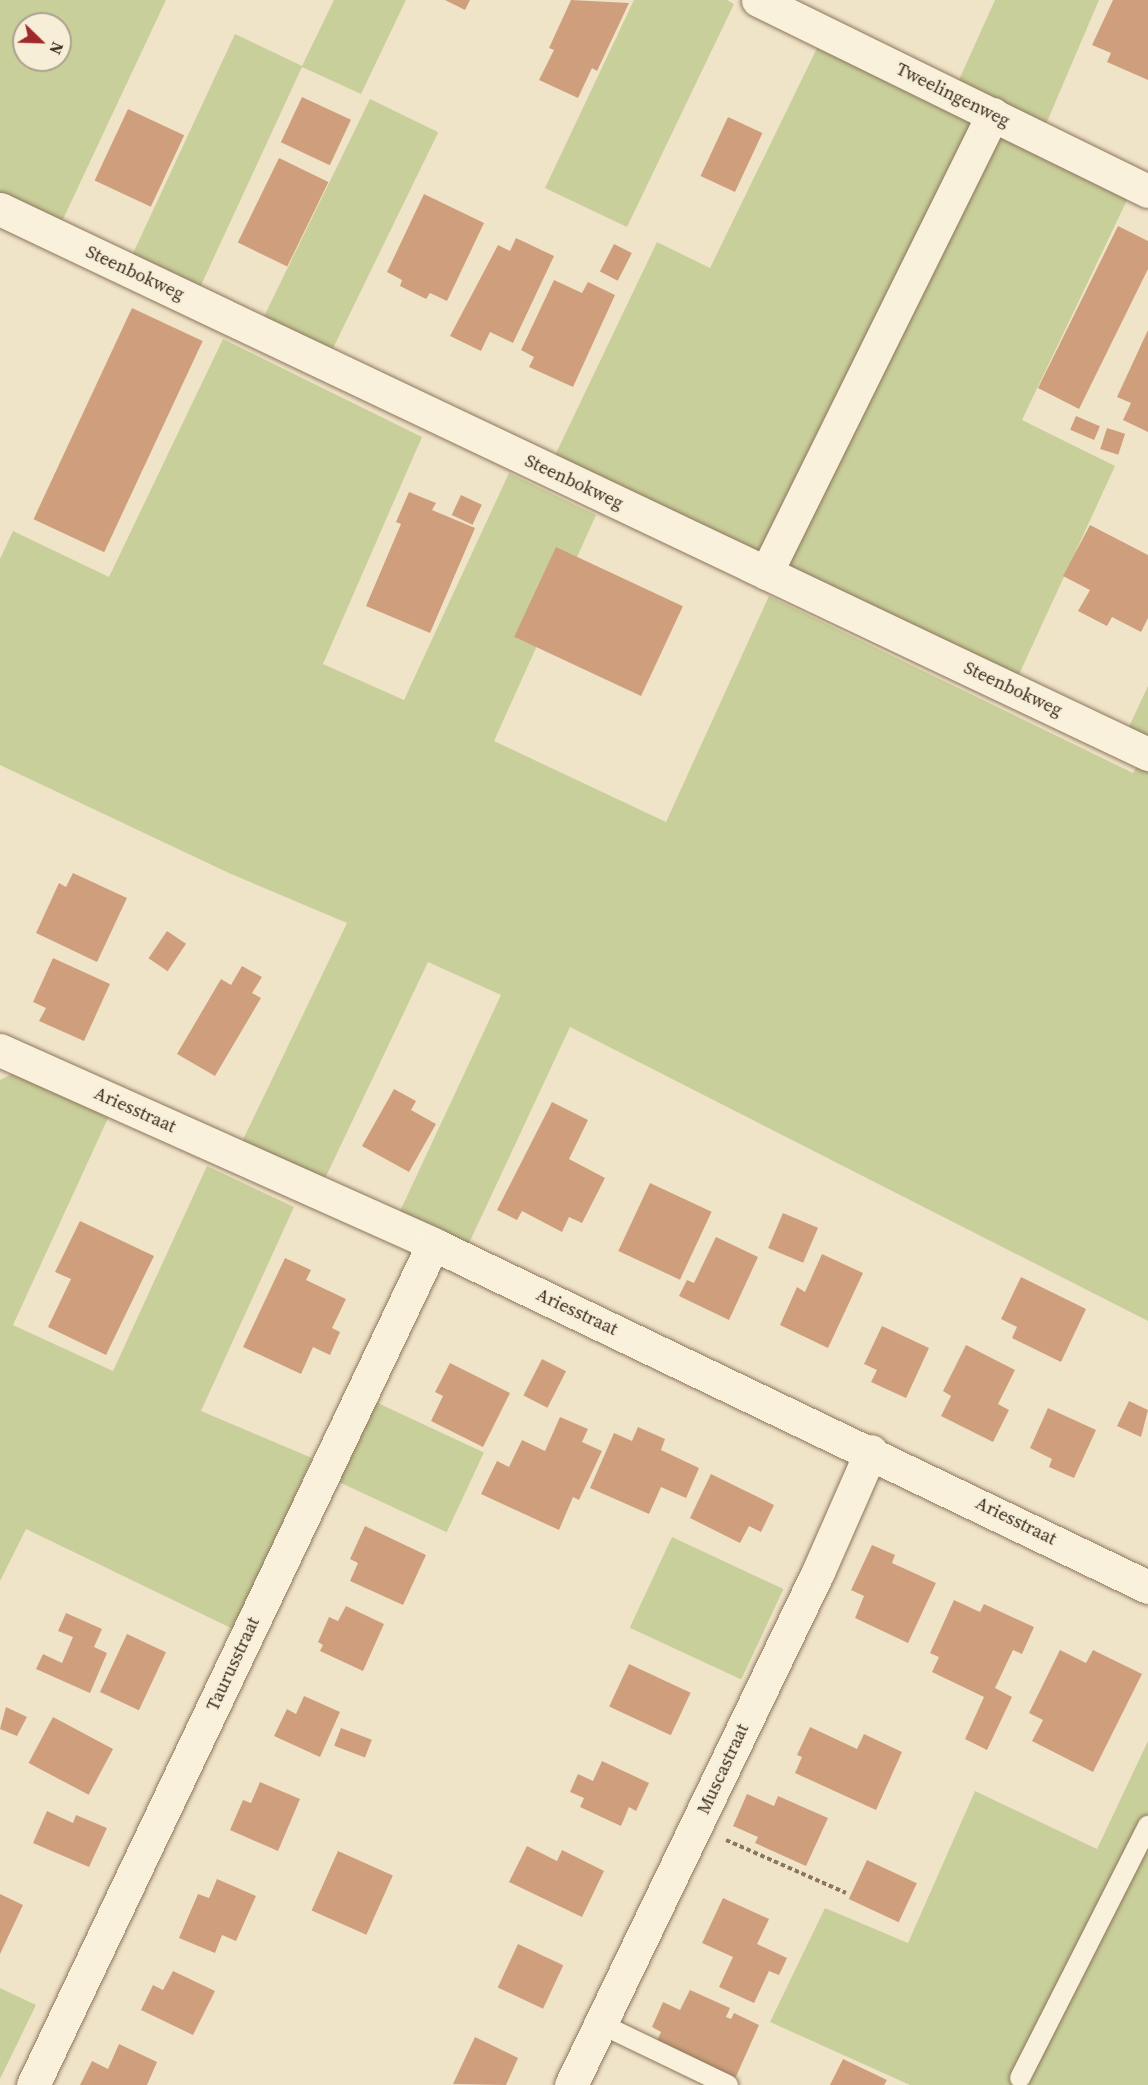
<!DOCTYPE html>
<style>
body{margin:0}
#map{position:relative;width:1148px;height:2085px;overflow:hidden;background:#f0e4c8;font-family:"Source Serif 4",serif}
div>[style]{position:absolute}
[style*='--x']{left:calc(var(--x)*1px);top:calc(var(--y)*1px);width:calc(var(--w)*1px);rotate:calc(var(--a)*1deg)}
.green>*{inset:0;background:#c9cf9b;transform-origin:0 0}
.building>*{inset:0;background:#cf9f7d;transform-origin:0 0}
.path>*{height:4px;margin-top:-2px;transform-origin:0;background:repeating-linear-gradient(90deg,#8d765c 0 4.5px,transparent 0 7.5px)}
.roads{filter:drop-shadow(0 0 2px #8d765c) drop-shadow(0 0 2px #8d765c)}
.lane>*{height:20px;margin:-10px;padding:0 10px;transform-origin:10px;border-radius:10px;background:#faf1dc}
.street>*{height:33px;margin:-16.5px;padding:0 16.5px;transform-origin:16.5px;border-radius:16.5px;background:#faf1dc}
span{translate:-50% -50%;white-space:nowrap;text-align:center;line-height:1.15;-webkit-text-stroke:4.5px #f7eed8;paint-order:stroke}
.street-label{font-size:18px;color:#3d2e20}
.north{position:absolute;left:12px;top:12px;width:60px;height:60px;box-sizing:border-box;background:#f7eed8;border:2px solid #ada18e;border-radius:50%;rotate:113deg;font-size:16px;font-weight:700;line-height:24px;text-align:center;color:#3d2e20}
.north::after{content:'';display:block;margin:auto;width:21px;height:27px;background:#9e2a2b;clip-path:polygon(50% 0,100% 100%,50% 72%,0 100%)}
</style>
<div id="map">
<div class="green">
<div style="clip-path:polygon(evenodd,0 0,166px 0,57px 232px,0 205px,0 0,24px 24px,60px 24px,60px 60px,24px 60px,24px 24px)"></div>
<div style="clip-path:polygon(334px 0,406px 0,361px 94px,302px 67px,197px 294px,129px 262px,235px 34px,302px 66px)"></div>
<div style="clip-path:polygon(634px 0,727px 0,734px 4px,627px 227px,545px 188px)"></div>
<div style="clip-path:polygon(995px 0,1099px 0,1046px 124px,958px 82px)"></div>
<div style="clip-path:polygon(820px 42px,965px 111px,973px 124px,768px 545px,757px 552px,548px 470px,657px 242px,710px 268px)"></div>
<div style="left:370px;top:99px;width:76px;height:258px;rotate:26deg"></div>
<div style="clip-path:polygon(1001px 132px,1129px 196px,1022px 420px,1115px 466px,1010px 694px,790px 583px,783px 556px)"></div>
<div style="clip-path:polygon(223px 339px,422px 437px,323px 664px,404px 700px,509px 473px,596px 515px,494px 741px,666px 822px,769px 596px,1133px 773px,1139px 762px,1119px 748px,1148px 686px,1148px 1321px,570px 1027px,463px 1256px,394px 1224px,501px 995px,428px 962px,320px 1189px,238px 1150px,347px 923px,231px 874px,0 765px,0 559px,13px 531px,109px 577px)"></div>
<div style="clip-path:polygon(14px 1073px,109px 1116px,13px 1325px,113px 1371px,207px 1166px,294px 1207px,201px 1411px,312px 1458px,235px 1630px,26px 1529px,0 1581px,0 1080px)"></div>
<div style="left:367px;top:1398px;width:129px;height:88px;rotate:25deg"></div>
<div style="left:672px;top:1537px;width:123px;height:100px;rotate:25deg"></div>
<div style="clip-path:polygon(1148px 1741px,1148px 2085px,910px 2085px,770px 2022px,825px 1908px,908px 1943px,975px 1791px,1097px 1849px)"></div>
<div style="clip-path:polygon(0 1988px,36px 2005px,0 2079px)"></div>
</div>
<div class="building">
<div style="clip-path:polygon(445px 0,470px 0,465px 10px)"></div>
<div style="clip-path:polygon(571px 0,629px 3px,597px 71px,592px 68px,578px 98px,539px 80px,554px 50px,549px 48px)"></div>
<div style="clip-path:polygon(1113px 0,1148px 0,1148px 80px,1107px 62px,1111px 53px,1092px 45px)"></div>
<div style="left:302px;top:97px;width:54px;height:50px;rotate:25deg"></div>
<div style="left:128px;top:109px;width:62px;height:79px;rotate:25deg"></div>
<div style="left:728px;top:117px;width:38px;height:65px;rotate:25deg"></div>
<div style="left:279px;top:158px;width:55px;height:94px;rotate:26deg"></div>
<div style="clip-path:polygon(424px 194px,484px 223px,447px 301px,430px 293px,426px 299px,400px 286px,402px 280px,387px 272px)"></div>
<div style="clip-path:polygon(1118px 226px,1148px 241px,1148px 269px,1079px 409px,1038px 388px)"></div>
<div style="clip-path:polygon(516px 238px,554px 256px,513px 343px,490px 332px,481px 351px,450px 336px,498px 245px,510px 251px)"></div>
<div style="left:614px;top:244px;width:20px;height:31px;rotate:27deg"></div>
<div style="clip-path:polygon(554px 280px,582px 293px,588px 282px,615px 295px,573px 387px,529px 367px,534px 357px,521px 350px)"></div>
<div style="left:132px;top:308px;width:78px;height:233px;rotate:25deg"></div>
<div style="clip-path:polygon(1148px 330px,1148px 432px,1123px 420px,1131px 403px,1117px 397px)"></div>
<div style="left:1076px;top:416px;width:26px;height:15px;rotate:23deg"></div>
<div style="left:1107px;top:428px;width:19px;height:22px;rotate:18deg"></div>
<div style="clip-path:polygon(409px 492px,436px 503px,432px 510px,475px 528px,430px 633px,366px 606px,401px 524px,396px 522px)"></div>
<div style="left:461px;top:495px;width:23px;height:22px;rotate:25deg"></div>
<div style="clip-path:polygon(1090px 525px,1148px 555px,1148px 618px,1141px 632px,1112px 617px,1107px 626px,1078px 611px,1090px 590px,1063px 576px)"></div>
<div style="left:556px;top:547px;width:140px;height:99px;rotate:25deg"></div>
<div style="clip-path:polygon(73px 873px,127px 898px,97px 962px,36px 933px,59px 883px,66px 887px)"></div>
<div style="left:167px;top:931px;width:23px;height:33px;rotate:34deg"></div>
<div style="clip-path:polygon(53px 958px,110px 984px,84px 1041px,39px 1021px,46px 1008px,33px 1002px)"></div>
<div style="clip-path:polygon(242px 966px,262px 977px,252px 993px,261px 998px,215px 1076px,177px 1054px,221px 979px,231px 985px)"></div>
<div style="clip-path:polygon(394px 1089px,416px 1101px,411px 1110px,436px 1124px,409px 1172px,362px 1146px)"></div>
<div style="clip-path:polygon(552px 1102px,588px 1120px,569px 1159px,605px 1178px,582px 1223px,569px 1217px,562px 1232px,522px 1211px,517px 1220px,497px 1210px)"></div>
<div style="left:650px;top:1183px;width:68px;height:75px;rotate:25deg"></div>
<div style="left:783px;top:1213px;width:38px;height:38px;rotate:23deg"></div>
<div style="clip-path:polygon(80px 1221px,154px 1256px,106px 1355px,48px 1327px,71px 1279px,55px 1272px)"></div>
<div style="clip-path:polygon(716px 1237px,758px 1257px,729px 1320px,679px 1296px,687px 1280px,694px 1283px)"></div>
<div style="clip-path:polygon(822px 1254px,863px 1273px,828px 1348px,780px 1325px,797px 1287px,805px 1292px)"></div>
<div style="clip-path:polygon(285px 1258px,311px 1270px,306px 1280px,346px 1299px,332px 1328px,340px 1332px,330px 1355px,313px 1347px,301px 1374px,243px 1347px)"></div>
<div style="clip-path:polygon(1021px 1277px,1086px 1309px,1061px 1362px,1012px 1338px,1017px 1327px,1001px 1319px)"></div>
<div style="clip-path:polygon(882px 1326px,929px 1348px,906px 1398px,871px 1382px,877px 1370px,864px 1364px)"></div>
<div style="clip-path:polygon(966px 1345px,1015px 1370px,998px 1404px,1009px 1410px,993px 1442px,941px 1416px,951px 1396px,943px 1391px)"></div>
<div style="left:542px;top:1359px;width:27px;height:41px;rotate:27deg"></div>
<div style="clip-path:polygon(450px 1363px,510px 1393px,483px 1447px,431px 1421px,443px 1396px,435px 1392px)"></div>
<div style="clip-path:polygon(1129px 1401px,1148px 1410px,1141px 1437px,1117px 1426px)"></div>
<div style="clip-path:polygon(1048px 1408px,1096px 1430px,1074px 1478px,1049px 1467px,1052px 1459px,1030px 1448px)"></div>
<div style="clip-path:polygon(560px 1417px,588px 1429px,582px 1442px,602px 1451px,579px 1500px,573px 1497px,559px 1530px,481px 1494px,497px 1461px,509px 1467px,522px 1440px,545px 1451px)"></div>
<div style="clip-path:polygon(638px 1427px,665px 1439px,661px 1450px,699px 1468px,686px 1498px,661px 1487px,649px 1514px,590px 1488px,614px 1433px,632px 1441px)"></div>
<div style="clip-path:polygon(711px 1474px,774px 1505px,761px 1532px,749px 1526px,740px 1543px,690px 1518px)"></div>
<div style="clip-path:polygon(365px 1526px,426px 1555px,403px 1605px,350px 1581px,358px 1563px,350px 1559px)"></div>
<div style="clip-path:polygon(872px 1545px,895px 1555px,892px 1563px,936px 1583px,908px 1643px,855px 1618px,864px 1596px,851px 1590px)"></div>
<div style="clip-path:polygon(954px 1600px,980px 1612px,984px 1604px,1034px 1627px,1022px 1654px,1013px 1650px,995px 1688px,1012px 1697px,987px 1750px,965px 1739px,984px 1697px,932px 1672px,939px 1657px,930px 1653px)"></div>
<div style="clip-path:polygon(346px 1606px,384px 1624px,363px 1671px,320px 1651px,323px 1645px,318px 1642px,329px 1617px,338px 1621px)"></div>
<div style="clip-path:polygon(66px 1613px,102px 1629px,94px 1647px,107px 1653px,90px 1693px,36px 1669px,43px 1654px,62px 1663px,73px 1637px,58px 1631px)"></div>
<div style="left:127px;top:1634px;width:43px;height:64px;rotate:25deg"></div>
<div style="clip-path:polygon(1060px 1650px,1086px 1663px,1093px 1650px,1142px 1674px,1093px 1772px,1032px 1741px,1043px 1720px,1029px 1713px)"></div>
<div style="left:629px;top:1664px;width:68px;height:47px;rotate:25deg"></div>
<div style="clip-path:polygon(304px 1696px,340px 1712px,320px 1757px,274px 1736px,287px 1709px,296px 1714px)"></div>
<div style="clip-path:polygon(6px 1707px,27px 1717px,17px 1736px,0 1729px)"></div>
<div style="left:53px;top:1717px;width:68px;height:52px;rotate:28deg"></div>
<div style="clip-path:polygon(810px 1727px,857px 1749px,864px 1734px,902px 1752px,876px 1810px,795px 1773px,802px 1757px,797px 1755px)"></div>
<div style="left:341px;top:1728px;width:33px;height:19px;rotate:21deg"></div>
<div style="clip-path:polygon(602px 1761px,649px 1783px,636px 1811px,629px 1807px,621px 1826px,580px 1807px,584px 1798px,570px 1792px,578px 1774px,593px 1781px)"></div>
<div style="clip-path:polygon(260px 1782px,300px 1799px,278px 1851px,230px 1830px,243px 1800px,251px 1803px)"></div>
<div style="clip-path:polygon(747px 1794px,774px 1806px,778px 1796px,828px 1818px,806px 1866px,755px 1843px,758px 1837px,733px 1826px)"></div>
<div style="clip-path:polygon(47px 1811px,73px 1823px,76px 1815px,107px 1828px,89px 1867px,33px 1843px)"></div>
<div style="clip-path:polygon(527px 1846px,557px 1861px,562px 1850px,604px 1871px,582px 1917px,509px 1882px)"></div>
<div style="left:338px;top:1851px;width:60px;height:65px;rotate:24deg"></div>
<div style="left:867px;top:1860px;width:55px;height:43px;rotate:25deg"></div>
<div style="clip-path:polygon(217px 1879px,256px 1896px,236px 1941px,222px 1935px,215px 1953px,179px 1938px,198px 1894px,209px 1898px)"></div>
<div style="clip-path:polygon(0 1894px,23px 1905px,0 1954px)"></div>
<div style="clip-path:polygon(723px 1898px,769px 1919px,757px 1944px,787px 1958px,779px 1975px,769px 1971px,754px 2003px,719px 1987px,733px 1957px,702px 1943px)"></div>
<div style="left:518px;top:1944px;width:50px;height:48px;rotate:25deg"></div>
<div style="clip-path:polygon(173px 1971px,215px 1991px,193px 2035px,141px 2010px,153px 1985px,163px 1990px)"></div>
<div style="clip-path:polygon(690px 1990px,730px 2008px,726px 2017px,731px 2019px,734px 2013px,759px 2025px,734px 2081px,655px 2045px,661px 2032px,652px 2027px,663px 2002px,680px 2010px)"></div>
<div style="clip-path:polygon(475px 2037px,518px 2058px,506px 2085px,453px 2084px)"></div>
<div style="clip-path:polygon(119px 2044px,157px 2062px,147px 2085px,80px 2085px,92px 2061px,108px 2069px)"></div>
<div style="clip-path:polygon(843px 2059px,887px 2080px,884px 2085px,830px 2085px)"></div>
</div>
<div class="path">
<div style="--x:726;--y:1840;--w:131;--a:23.8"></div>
</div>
<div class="roads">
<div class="lane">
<div style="--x:601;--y:2024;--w:141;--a:25.7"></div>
<div style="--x:1020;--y:2078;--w:283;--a:-63.1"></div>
</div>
<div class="street">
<div style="--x:758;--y:0;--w:434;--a:26.1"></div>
<div style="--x:0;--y:209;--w:1271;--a:25.4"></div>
<div style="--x:766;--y:573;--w:512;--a:-63.69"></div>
<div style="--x:0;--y:1050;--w:474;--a:24.1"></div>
<div style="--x:433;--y:1244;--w:793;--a:25.63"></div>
<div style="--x:33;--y:2085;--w:931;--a:-64.56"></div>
<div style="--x:571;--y:2085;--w:569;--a:-64.29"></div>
<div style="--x:818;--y:1572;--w:132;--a:-66.3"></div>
</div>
</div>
<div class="street-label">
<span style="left:953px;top:95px;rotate:26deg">Tweelingenweg</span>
<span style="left:135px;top:273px;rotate:25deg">Steenbokweg</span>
<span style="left:574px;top:482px;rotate:25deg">Steenbokweg</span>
<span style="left:1013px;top:689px;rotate:25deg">Steenbokweg</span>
<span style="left:135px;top:1110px;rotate:24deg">Ariesstraat</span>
<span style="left:577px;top:1312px;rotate:25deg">Ariesstraat</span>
<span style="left:1016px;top:1521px;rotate:26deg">Ariesstraat</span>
<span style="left:233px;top:1664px;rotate:-65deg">Taurusstraat</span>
<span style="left:723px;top:1769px;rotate:-65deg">Muscastraat</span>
</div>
<div class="north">N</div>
</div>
